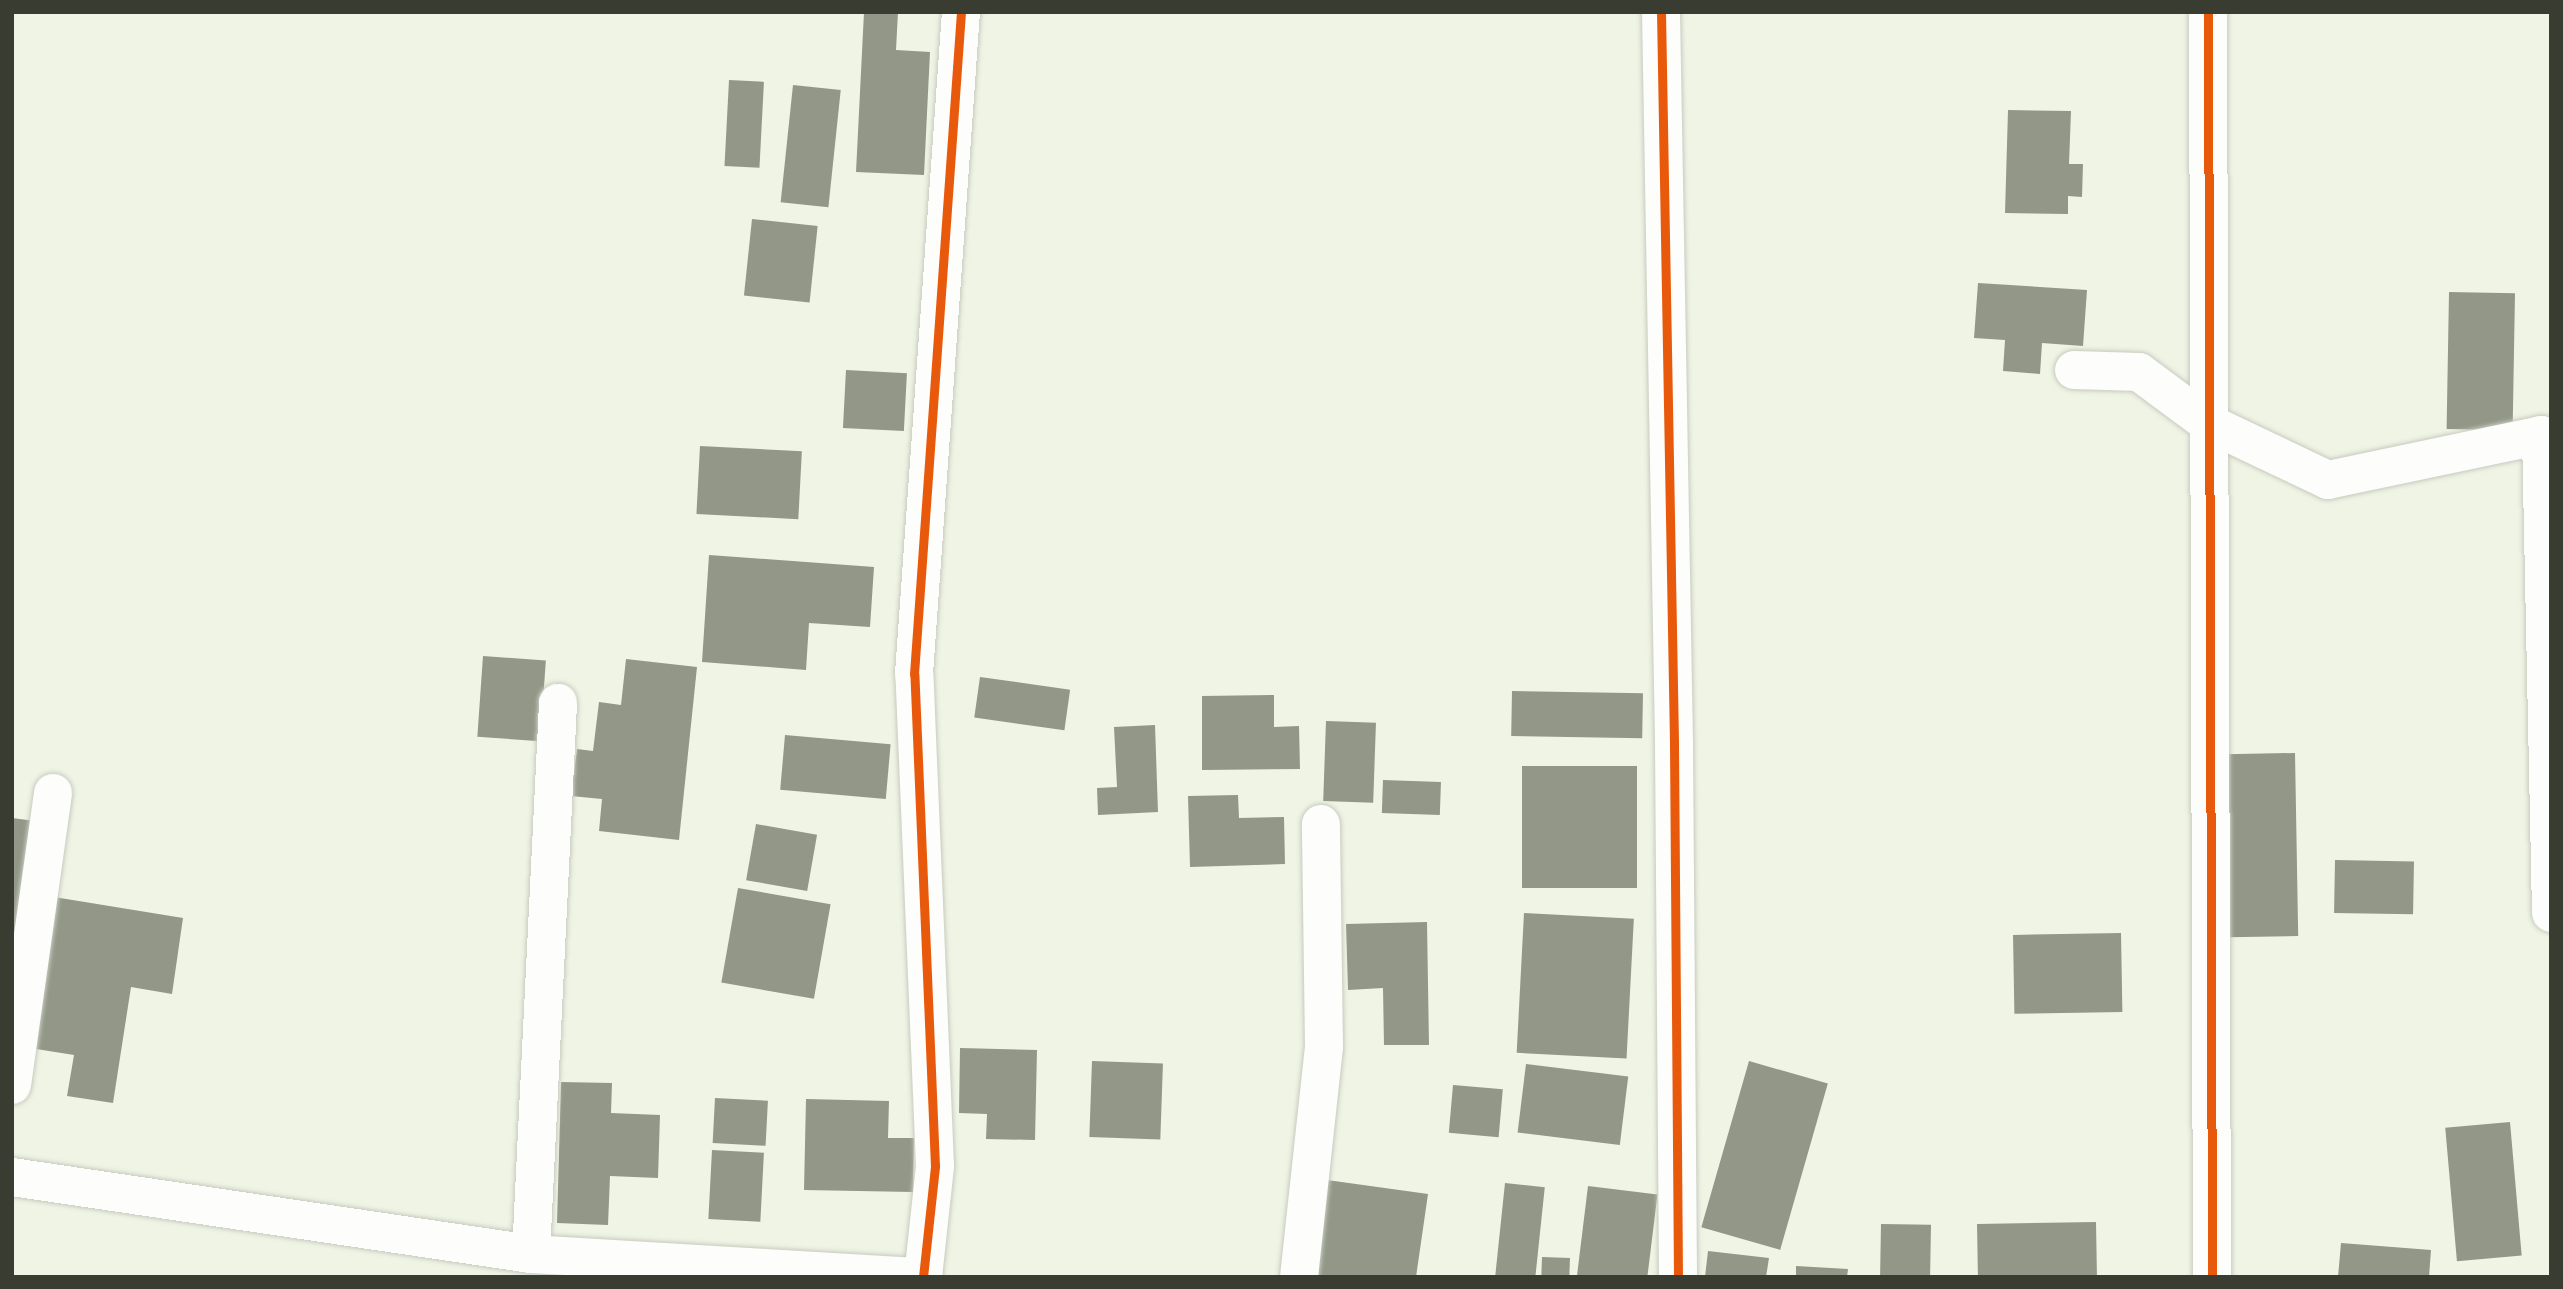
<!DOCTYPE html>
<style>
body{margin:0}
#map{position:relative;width:2563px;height:1289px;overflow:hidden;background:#eff4e5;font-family:"Noto Serif",serif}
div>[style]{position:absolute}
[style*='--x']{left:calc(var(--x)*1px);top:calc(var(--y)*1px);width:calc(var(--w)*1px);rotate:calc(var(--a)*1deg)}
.building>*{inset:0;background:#929787;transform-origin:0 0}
.roads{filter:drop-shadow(0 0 2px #c7cbbf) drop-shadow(0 0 2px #c7cbbf)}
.minor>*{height:38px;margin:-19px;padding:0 19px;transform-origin:19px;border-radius:19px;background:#fdfdfb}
.cycleway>*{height:9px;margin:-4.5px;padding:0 4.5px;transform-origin:4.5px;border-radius:4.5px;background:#e8590c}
span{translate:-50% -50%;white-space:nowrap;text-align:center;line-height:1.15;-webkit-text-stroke:7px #f1fadf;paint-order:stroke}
.frame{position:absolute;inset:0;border:14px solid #383c31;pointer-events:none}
</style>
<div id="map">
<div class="building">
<div style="clip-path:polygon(864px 12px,898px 12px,896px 50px,930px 52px,924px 175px,856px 172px)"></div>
<div style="left:729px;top:80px;width:35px;height:86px;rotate:3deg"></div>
<div style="left:793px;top:85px;width:48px;height:118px;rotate:6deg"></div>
<div style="clip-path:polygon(2008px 110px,2071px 111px,2069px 164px,2083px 164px,2082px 197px,2068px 196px,2068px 214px,2005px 213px)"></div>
<div style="left:752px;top:219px;width:66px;height:77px;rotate:6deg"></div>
<div style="clip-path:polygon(1978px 283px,2087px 290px,2083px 346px,2042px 343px,2040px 374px,2003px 371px,2005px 340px,1974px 338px)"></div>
<div style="left:2449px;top:292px;width:66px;height:137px;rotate:1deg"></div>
<div style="left:846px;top:370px;width:61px;height:58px;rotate:3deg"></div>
<div style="left:700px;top:446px;width:102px;height:68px;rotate:3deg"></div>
<div style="clip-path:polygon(709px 555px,874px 567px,870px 627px,809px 623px,806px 670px,702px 662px)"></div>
<div style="left:483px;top:656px;width:63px;height:81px;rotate:4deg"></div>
<div style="clip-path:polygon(626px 659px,697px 667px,679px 840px,599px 831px,602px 799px,571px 796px,577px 749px,593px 751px,599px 702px,621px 705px)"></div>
<div style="left:980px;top:677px;width:91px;height:41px;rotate:8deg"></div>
<div style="left:1512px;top:691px;width:131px;height:45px;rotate:1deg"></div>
<div style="clip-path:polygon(1274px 695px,1274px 727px,1299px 726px,1300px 769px,1202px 770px,1202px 696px)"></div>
<div style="left:1326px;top:721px;width:50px;height:80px;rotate:2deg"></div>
<div style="clip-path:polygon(1155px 725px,1158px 812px,1098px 815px,1097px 788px,1117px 787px,1114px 727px)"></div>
<div style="left:785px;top:735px;width:106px;height:55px;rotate:5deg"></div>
<div style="left:2295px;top:753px;width:183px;height:70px;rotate:89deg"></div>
<div style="left:1522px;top:766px;width:115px;height:122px"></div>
<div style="left:1383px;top:780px;width:58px;height:33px;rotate:2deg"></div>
<div style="clip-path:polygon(1238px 795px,1239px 818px,1284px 817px,1285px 864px,1190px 867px,1188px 796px)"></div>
<div style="clip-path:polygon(12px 818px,35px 821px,12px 972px)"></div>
<div style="left:756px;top:824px;width:62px;height:57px;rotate:10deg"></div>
<div style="left:2335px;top:860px;width:79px;height:53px;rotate:1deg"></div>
<div style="left:738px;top:888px;width:94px;height:96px;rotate:10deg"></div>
<div style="clip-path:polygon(54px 897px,183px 918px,172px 994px,131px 987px,113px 1103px,67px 1096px,74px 1055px,30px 1048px)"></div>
<div style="left:1524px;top:913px;width:110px;height:140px;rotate:3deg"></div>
<div style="clip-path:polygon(1427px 922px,1429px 1045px,1384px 1045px,1383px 988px,1348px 990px,1346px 924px)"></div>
<div style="left:2121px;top:933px;width:79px;height:108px;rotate:89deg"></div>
<div style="clip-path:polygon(960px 1048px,1037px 1050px,1035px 1140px,986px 1139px,987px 1114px,959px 1113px)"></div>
<div style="left:1092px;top:1061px;width:71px;height:76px;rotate:2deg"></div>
<div style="left:1749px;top:1061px;width:82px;height:173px;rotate:16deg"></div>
<div style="left:1526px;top:1064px;width:103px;height:69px;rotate:7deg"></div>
<div style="clip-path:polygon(561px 1082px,612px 1083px,611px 1113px,660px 1115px,658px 1178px,610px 1176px,608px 1225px,557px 1223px)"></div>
<div style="left:1453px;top:1085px;width:50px;height:48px;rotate:5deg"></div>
<div style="left:715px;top:1098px;width:53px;height:45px;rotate:3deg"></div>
<div style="clip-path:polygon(806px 1099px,889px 1101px,888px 1138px,914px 1138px,913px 1192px,804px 1190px)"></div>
<div style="left:2510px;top:1122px;width:134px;height:65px;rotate:85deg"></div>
<div style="left:712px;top:1150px;width:52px;height:69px;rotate:3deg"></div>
<div style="clip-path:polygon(1327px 1180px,1428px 1194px,1416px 1277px,1313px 1277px)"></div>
<div style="left:1505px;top:1183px;width:40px;height:94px;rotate:6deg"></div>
<div style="left:1588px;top:1186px;width:70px;height:92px;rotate:7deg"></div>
<div style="left:2096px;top:1222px;width:55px;height:119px;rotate:89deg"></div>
<div style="left:1881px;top:1224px;width:50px;height:53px;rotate:1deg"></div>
<div style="clip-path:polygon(2341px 1243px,2431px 1250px,2429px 1277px,2338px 1277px)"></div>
<div style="clip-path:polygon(1708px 1251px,1769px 1258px,1766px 1277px,1705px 1277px)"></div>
<div style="left:1542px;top:1257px;width:28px;height:20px;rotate:2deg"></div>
<div style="clip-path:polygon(1796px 1266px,1848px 1269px,1847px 1277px,1796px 1277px)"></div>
</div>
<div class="roads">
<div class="minor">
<div style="--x:1661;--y:12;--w:733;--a:88.98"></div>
<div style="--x:1674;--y:745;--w:532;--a:89.57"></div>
<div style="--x:2208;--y:12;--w:1265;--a:89.82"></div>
<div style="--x:2074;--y:370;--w:65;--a:1.8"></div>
<div style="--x:2139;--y:372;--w:86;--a:36.5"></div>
<div style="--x:2208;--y:423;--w:133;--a:25.4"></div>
<div style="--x:2328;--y:480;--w:218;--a:-11.9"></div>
<div style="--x:2541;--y:435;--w:478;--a:88.8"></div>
<div style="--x:12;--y:1085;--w:295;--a:-82"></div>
<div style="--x:12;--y:1177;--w:525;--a:8.44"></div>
<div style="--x:531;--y:1254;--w:393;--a:3.4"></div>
<div style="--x:531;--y:1254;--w:552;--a:-87.19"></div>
<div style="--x:923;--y:1277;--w:112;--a:-83.8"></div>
<div style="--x:935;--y:1166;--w:492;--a:-92.4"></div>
<div style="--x:914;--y:674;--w:664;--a:-85.94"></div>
<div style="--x:1299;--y:1277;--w:231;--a:-83.8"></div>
<div style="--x:1324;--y:1047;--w:223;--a:-90.8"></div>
</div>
</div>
<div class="cycleway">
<div style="--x:1661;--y:12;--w:733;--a:88.98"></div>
<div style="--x:1674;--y:745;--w:532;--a:89.57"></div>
<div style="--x:2208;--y:12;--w:1265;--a:89.82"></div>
<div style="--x:923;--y:1277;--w:112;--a:-83.8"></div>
<div style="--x:935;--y:1166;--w:492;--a:-92.4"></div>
<div style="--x:914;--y:674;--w:664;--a:-85.94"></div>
</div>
<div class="frame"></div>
</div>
